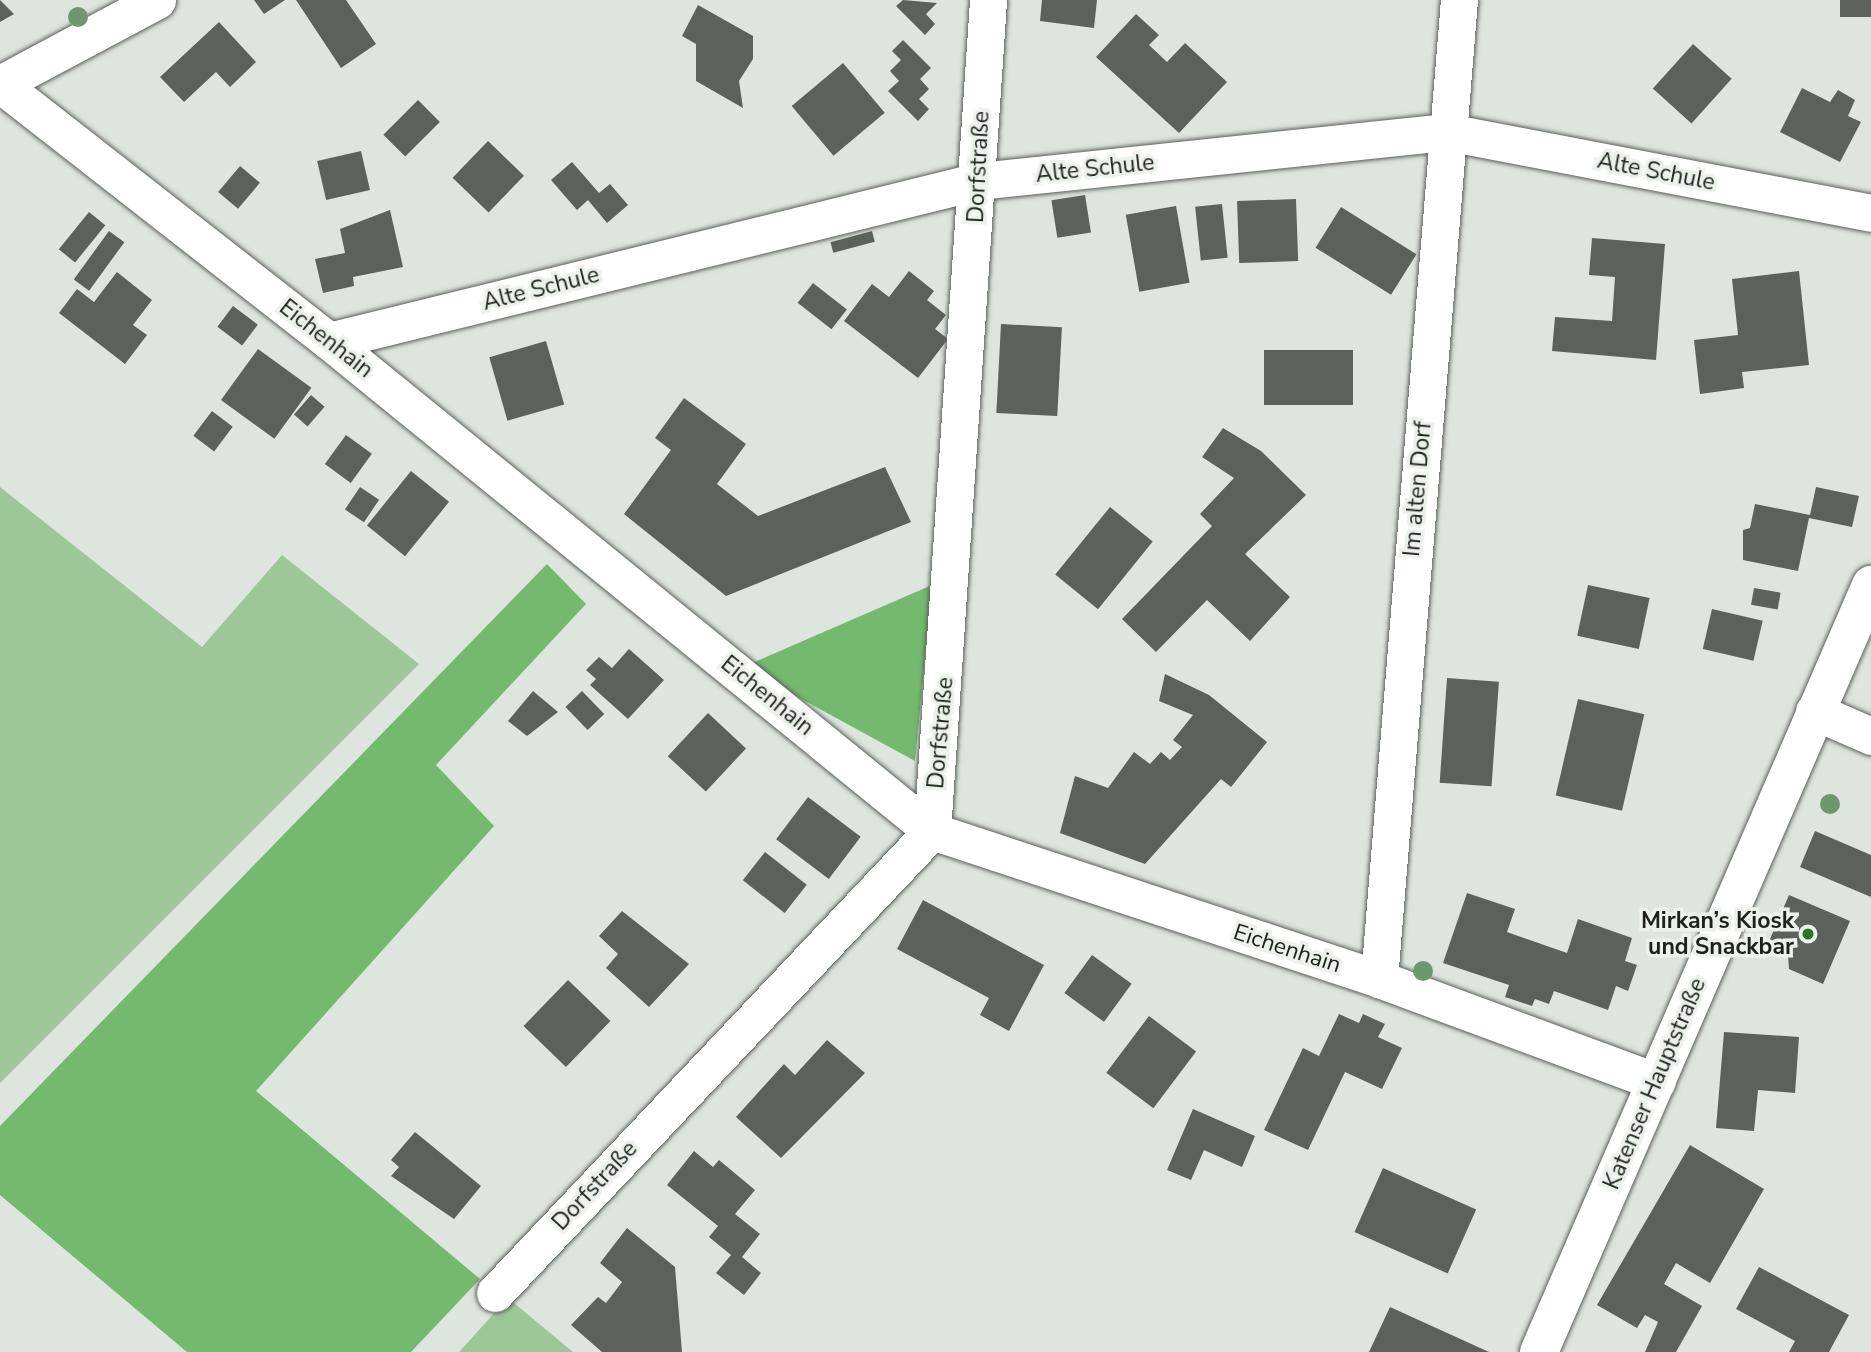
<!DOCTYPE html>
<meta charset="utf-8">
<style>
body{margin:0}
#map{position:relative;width:1871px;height:1352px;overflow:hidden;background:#dee4de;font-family:"Nunito Sans",sans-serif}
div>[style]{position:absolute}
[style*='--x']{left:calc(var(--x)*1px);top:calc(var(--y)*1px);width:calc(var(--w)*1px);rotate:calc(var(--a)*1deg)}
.green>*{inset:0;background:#9cc898}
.forest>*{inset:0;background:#73ba6e}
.building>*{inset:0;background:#5c615b;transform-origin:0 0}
.roads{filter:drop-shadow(0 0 2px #5a5f5a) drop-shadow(0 0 2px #5a5f5a)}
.street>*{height:37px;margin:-18.5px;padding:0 18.5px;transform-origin:18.5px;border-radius:18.5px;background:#fff}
.secondary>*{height:38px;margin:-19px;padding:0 19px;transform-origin:19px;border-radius:19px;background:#fff}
.trees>*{width:20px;height:20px;margin:-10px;border-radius:50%;background:#6d986d}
.dots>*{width:19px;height:19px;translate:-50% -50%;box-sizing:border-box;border:4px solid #ecf2eb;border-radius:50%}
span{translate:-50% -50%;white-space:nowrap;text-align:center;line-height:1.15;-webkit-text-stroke:7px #ecf2eb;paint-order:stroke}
.street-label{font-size:23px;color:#1e211e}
.poi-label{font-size:23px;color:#1e211e;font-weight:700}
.right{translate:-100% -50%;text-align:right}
</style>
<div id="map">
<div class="green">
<div style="clip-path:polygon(0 487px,202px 647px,282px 555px,419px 664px,0 1083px)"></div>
<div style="clip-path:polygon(508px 1298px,573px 1352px,459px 1352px)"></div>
</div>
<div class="forest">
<div style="clip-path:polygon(547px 564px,586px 604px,436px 765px,494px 826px,256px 1091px,480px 1279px,411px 1352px,187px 1352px,0 1195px,0 1126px)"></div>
<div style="clip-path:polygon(932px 585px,915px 761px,743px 667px)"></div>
</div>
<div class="building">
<div style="clip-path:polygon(0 0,14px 14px,0 22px)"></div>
<div style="clip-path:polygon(254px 0,285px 0,264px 14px)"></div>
<div style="clip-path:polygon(296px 0,346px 0,376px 44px,341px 68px)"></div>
<div style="clip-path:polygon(903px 0,937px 3px,926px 14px,935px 24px,925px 35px,896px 6px)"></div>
<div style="clip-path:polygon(1042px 0,1097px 0,1094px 28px,1040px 21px)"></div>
<div style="left:1840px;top:0;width:31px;height:17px"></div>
<div style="clip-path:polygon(698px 5px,753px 36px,753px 59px,739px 81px,743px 108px,696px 81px,696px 44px,682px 36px)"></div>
<div style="clip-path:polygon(1136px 14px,1159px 35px,1149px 45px,1167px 62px,1185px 43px,1227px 82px,1179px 133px,1096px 57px)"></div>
<div style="clip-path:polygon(219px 22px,256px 62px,230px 87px,216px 72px,184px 102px,160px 77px)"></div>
<div style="clip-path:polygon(903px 40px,931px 68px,920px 79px,929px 89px,919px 99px,929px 109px,918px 121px,888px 91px,899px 81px,890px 71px,901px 60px,892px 51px)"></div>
<div style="left:1693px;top:44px;width:52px;height:60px;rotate:42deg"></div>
<div style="left:843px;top:63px;width:65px;height:67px;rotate:50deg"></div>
<div style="clip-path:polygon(1802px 88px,1830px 102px,1838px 90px,1855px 100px,1848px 116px,1861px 122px,1840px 162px,1780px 132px)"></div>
<div style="left:418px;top:100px;width:31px;height:49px;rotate:45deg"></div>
<div style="left:488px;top:141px;width:50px;height:51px;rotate:44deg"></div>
<div style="left:361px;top:151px;width:40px;height:45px;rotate:77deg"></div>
<div style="clip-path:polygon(572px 162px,599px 193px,610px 184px,628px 205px,607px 223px,588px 200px,577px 210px,551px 180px)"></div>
<div style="left:240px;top:166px;width:26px;height:34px;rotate:40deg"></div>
<div style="left:1085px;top:195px;width:38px;height:34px;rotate:81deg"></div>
<div style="left:1296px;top:199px;width:62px;height:59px;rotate:88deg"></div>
<div style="left:1222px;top:204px;width:54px;height:27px;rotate:84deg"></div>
<div style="left:1176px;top:206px;width:78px;height:51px;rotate:80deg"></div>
<div style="left:1341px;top:207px;width:89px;height:48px;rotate:32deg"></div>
<div style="clip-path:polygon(390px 210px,403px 267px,353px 277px,354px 286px,323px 293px,315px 259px,345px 253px,340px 229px)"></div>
<div style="left:89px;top:212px;width:21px;height:48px;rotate:39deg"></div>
<div style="left:109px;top:231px;width:19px;height:60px;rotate:36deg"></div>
<div style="left:872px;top:231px;width:11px;height:43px;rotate:75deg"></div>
<div style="clip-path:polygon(1592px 238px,1665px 244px,1656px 360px,1552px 351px,1555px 317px,1612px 321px,1615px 277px,1589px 275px)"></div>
<div style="clip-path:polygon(909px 271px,934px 291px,927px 300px,946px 315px,935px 329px,948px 339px,918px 378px,844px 321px,872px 284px,889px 297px)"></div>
<div style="clip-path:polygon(1799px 271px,1809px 365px,1742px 372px,1744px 388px,1700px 394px,1694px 340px,1738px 335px,1732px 279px)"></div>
<div style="clip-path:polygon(117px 272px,152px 300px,133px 325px,147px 335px,125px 364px,59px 313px,77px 289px,94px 302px)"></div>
<div style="left:813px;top:283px;width:43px;height:25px;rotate:38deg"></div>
<div style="left:233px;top:306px;width:31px;height:26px;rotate:37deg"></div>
<div style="left:1001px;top:324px;width:61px;height:89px;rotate:3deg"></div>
<div style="left:546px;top:341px;width:66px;height:59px;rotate:74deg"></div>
<div style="left:258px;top:349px;width:66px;height:63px;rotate:36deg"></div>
<div style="left:1264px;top:350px;width:89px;height:55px"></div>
<div style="left:311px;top:395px;width:18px;height:26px;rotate:41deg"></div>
<div style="clip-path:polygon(684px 398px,746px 444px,717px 484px,758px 516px,885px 467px,911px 522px,726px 596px,624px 514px,671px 450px,655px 438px)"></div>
<div style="left:212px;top:411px;width:26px;height:31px;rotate:37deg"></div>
<div style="clip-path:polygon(1223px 428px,1261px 451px,1306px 495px,1245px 554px,1290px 597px,1250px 641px,1207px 600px,1156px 652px,1122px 619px,1212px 526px,1200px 514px,1234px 478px,1202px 457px)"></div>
<div style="left:346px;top:435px;width:32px;height:36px;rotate:36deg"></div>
<div style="left:411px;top:471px;width:49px;height:70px;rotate:39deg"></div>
<div style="left:360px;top:487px;width:23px;height:27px;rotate:34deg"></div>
<div style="clip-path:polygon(1816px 487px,1859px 496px,1852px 527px,1809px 518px,1798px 571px,1743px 560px,1743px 530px,1750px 528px,1755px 504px,1810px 515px)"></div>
<div style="left:1110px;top:507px;width:55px;height:87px;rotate:39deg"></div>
<div style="left:1588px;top:585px;width:63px;height:52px;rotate:12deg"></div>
<div style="left:1754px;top:588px;width:27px;height:17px;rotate:10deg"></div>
<div style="left:1712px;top:609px;width:52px;height:41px;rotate:13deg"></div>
<div style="clip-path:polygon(629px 649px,664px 680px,628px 719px,590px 685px,596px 679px,586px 670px,599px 657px,612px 668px)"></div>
<div style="clip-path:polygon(1165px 674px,1209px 695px,1267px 742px,1231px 787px,1221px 779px,1145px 864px,1060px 833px,1075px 776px,1108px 788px,1134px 752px,1150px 764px,1161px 752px,1170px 760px,1182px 747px,1173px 740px,1193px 715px,1159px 701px)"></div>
<div style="left:1447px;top:678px;width:52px;height:105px;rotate:4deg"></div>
<div style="clip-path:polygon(533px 691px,558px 712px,527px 736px,508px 721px)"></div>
<div style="left:582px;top:691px;width:32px;height:23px;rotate:46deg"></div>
<div style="left:1578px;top:699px;width:68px;height:99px;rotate:13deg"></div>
<div style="left:708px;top:713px;width:52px;height:59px;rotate:43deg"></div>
<div style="left:808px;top:797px;width:66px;height:53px;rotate:37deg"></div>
<div style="clip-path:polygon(1815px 831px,1871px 855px,1871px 897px,1800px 867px)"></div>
<div style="left:765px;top:852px;width:53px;height:36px;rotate:38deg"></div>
<div style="clip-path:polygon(1467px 893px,1515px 909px,1507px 932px,1567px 953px,1578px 919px,1632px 938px,1625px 961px,1637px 965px,1628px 991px,1616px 986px,1608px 1010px,1554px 991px,1549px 1004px,1535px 999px,1532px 1006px,1505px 997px,1509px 985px,1443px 963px)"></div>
<div style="clip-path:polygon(1789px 895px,1850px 921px,1823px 984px,1789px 969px,1788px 955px,1767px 946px)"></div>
<div style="clip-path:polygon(923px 900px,1044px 965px,1009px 1031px,980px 1015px,989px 998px,897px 949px)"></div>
<div style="clip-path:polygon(622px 911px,689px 964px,649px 1007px,606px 968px,618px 954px,599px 936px)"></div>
<div style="left:1092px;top:955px;width:49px;height:47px;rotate:36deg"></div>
<div style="left:568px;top:980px;width:59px;height:64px;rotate:44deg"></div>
<div style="clip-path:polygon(1339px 1014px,1359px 1023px,1363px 1014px,1385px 1024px,1378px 1037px,1402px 1048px,1382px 1089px,1345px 1072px,1308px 1150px,1264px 1130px,1303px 1048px,1319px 1056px)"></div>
<div style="left:1149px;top:1016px;width:59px;height:71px;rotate:37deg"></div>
<div style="clip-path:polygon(1724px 1032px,1799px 1037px,1795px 1093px,1758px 1090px,1754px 1131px,1716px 1128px)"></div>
<div style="clip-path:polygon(827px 1040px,865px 1073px,781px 1158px,736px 1117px,784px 1064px,795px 1075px)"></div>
<div style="clip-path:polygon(1193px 1109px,1255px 1136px,1242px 1167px,1204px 1150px,1191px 1180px,1167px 1170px)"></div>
<div style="clip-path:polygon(415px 1132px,481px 1186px,454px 1219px,391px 1176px,399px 1167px,391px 1160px)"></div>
<div style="clip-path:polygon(1690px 1145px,1764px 1189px,1710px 1283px,1676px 1263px,1664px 1284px,1702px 1306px,1676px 1352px,1645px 1352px,1658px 1322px,1645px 1315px,1637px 1328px,1597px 1305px)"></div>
<div style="clip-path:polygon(694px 1151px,713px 1167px,719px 1160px,755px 1190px,735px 1214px,760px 1234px,742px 1257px,761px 1273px,744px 1295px,716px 1273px,731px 1255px,709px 1237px,718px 1226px,667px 1185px)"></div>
<div style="left:1383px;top:1168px;width:102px;height:70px;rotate:24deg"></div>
<div style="clip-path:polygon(627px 1228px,675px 1267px,682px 1352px,602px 1352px,571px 1325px,598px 1297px,606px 1303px,622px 1282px,600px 1263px)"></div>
<div style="clip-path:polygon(1759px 1267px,1849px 1315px,1829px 1352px,1789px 1352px,1795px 1341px,1736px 1309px)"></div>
<div style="clip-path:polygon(1390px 1307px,1489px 1352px,1369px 1352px)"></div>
</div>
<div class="roads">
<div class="street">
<div style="--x:0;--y:84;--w:417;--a:38"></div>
<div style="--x:329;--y:341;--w:777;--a:39.1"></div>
<div style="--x:932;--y:831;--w:471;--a:18.3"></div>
<div style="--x:1379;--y:979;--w:296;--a:20.3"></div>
<div style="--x:0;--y:84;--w:178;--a:-28.1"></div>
<div style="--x:329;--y:341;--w:669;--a:-13.83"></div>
<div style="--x:979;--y:181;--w:471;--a:-6"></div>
<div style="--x:1447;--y:132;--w:432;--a:10.8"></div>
<div style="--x:1814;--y:711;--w:62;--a:23.7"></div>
<div style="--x:1379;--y:979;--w:982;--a:-85.33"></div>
<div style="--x:495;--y:1293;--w:636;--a:-46.59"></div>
<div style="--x:932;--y:831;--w:833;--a:-86.14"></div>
</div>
<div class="secondary">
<div style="--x:1539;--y:1352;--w:836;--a:-66.59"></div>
</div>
</div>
<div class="trees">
<div style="left:78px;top:17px"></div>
<div style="left:1830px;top:804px"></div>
<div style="left:1423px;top:971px"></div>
</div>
<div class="dots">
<div style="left:1808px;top:934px;background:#247722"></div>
</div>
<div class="street-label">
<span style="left:979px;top:167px;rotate:-87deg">Dorfstraße</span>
<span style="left:1095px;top:169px;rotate:-6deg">Alte Schule</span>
<span style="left:1656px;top:172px;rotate:11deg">Alte Schule</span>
<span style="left:541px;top:289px;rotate:-14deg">Alte Schule</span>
<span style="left:326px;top:339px;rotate:38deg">Eichenhain</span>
<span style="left:1418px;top:489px;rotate:-85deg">Im alten Dorf</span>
<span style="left:767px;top:696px;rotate:39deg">Eichenhain</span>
<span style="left:941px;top:733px;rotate:-85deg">Dorfstraße</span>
<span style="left:1287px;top:949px;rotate:18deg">Eichenhain</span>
<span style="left:1655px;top:1084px;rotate:-67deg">Katenser Hauptstraße</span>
<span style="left:595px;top:1186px;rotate:-47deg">Dorfstraße</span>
</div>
<div class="poi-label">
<span class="right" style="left:1794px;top:934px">Mirkan’s Kiosk<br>und Snackbar</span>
</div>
</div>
